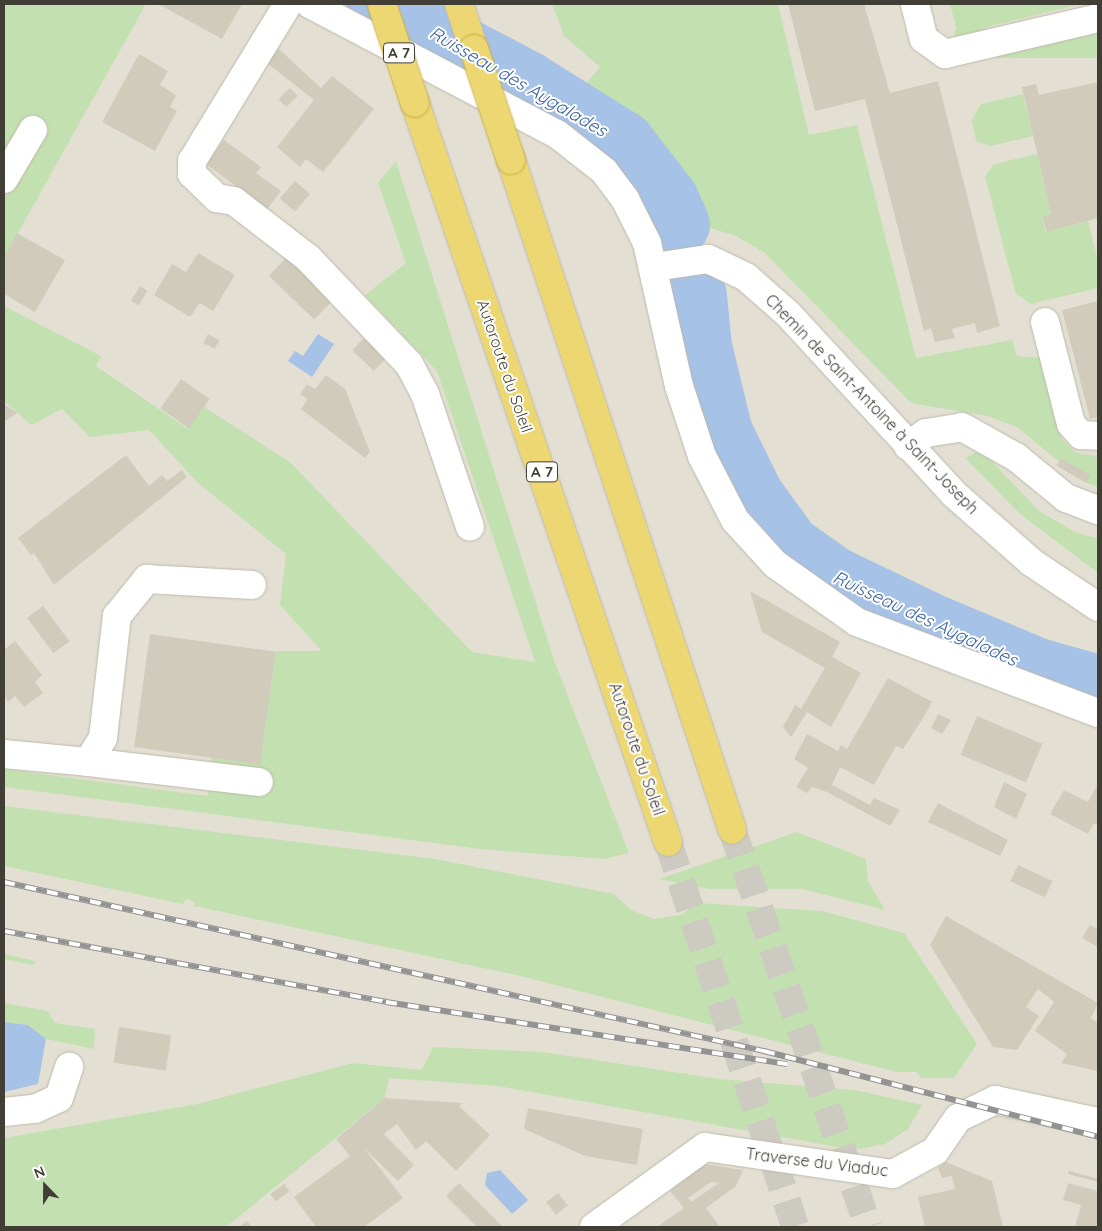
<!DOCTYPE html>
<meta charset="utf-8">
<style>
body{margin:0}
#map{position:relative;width:1102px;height:1231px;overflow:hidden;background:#f0eee4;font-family:Quicksand,sans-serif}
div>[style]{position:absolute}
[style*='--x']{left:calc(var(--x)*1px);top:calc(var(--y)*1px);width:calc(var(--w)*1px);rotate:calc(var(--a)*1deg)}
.residential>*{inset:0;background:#e3e0d3;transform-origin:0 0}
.green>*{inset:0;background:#c3e0b1;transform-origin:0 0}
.water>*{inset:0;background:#a6c2e6}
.river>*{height:64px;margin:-32px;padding:0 32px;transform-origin:32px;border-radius:32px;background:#a6c2e6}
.building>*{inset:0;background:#d0cbbb;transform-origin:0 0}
.highway-tunnel>*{height:28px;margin-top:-14px;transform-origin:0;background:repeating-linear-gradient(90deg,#cdcbc1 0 28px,transparent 0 42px)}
.roads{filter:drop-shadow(0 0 1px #bdb9ab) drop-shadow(0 0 1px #bdb9ab)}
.minor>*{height:28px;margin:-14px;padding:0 14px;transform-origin:14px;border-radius:14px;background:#fff}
.highway>*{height:28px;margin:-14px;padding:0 14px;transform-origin:14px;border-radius:14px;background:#ecd773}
.rail>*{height:5.5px;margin-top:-2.75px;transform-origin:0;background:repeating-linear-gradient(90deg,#fff 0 11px,#939393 0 22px);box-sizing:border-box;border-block:1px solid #939393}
.bridges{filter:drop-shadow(0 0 1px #c9ae44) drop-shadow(0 0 1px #c9ae44)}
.highway-bridge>*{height:28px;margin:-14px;padding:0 14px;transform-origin:14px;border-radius:14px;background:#ecd773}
span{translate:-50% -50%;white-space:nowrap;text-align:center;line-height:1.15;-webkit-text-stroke:4px #fff;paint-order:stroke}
.shield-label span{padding:1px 4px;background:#fff;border:1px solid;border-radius:4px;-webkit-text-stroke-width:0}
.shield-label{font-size:15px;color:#413e35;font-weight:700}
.street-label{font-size:16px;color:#413e35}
.water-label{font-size:18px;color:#3c659f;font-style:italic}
.frame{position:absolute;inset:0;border:5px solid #413e35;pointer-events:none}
.north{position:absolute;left:20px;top:1161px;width:50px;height:50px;-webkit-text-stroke:4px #fff;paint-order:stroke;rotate:338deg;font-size:14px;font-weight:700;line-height:20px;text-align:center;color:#413e35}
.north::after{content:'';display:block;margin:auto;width:18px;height:22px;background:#413e35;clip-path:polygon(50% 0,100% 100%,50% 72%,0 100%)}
</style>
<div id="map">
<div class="residential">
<div style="left:4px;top:4px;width:1094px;height:1223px"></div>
</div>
<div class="green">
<div style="clip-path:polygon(4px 4px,146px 4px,4px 258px)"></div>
<div style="clip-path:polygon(552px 4px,778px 4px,809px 135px,857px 125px,916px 358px,1012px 340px,1017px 356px,1042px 358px,1062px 440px,1077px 453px,1098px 456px,1098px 487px,1085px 482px,1090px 475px,1061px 458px,1058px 461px,1017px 427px,987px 416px,911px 403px,764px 252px,734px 235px,695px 224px,690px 186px,665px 148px,582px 88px,600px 67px,564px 36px)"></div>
<div style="clip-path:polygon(950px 4px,1081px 4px,958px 34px)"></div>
<div style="left:1098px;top:29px;width:29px;height:143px;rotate:90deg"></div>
<div style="clip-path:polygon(1023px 94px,1033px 136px,990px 146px,976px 141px,972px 120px,981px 104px)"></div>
<div style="clip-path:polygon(1037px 154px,1051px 214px,1042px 217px,1046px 232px,1088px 221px,1098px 261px,1098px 288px,1031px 304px,1016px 294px,985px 177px,994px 164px)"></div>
<div style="clip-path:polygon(396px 161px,554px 660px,629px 853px,604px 859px,480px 849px,4px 787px,4px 769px,208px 796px,211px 757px,259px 764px,276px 651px,322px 651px,280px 605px,286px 554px,198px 483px,149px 430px,90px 437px,62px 409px,31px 425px,4px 401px,4px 306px,101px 356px,96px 366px,188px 429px,204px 407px,290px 462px,472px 652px,535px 662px,437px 371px,365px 295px,406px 263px,378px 183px)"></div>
<div style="clip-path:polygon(981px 450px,1039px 511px,1077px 533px,1098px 538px,1098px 573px,1020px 514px,965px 458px)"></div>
<div style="clip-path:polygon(4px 806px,435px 859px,614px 894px,631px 910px,654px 919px,681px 915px,697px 903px,822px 911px,904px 933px,977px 1044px,954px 1078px,922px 1078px,916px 1072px,897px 1072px,516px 975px,194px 906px,195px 902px,186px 899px,183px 904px,4px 866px)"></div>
<div style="clip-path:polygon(797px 832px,866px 859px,868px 881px,885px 910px,802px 889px,709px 889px,659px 879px)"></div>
<div style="clip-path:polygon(4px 954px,35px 961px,33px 965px,4px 959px)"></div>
<div style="clip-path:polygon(4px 1003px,48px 1011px,55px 1023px,95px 1029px,94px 1049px,46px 1039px,28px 1025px,4px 1022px)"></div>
<div style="clip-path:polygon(433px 1047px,543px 1052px,720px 1079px,855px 1090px,922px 1105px,908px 1129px,885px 1144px,854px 1150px,498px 1086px,389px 1078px,385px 1098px,226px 1227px,4px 1227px,4px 1138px,197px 1104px,353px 1063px,422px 1070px)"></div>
</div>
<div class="water">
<div style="clip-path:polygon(318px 334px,334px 344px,312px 377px,288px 361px,295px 351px,303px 356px)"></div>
<div style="clip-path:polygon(4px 1022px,28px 1025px,46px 1039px,38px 1084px,4px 1092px)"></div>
<div style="clip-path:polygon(500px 1170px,528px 1200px,512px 1214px,485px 1185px,487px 1173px)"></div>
</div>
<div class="river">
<div style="--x:378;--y:4;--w:169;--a:27.9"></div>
<div style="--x:527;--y:83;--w:113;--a:32"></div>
<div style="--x:623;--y:143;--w:72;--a:52.3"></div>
<div style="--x:667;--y:200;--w:27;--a:66"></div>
<div style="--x:695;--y:296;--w:51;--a:84.4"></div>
<div style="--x:700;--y:347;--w:89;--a:76.3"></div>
<div style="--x:721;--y:433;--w:70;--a:63.8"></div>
<div style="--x:752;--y:496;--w:63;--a:54"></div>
<div style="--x:789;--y:547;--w:54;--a:35.2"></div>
<div style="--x:833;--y:578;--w:113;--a:25.7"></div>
<div style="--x:935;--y:627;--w:112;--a:22.7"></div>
<div style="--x:1038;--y:670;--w:62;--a:15.8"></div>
</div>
<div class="building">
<div style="clip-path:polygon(158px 4px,242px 4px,222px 39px)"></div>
<div style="clip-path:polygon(788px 4px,864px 4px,890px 93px,938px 81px,1000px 326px,977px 333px,975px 323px,952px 329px,955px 338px,935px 342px,931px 328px,924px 331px,865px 99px,815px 111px)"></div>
<div style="clip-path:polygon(279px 49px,321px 88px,332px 76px,374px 109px,323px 172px,306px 159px,300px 167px,277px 147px,314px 100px,267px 63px)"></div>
<div style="clip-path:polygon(139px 54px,168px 71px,160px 85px,176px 95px,170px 107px,177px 111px,155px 151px,102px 122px)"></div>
<div style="clip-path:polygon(1098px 82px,1098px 218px,1047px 232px,1042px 217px,1051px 214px,1022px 87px,1036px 84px,1039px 95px)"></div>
<div style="left:290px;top:88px;width:11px;height:16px;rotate:45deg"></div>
<div style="clip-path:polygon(224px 140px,261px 167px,256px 173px,281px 191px,267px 209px,206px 164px)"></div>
<div style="left:295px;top:181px;width:20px;height:23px;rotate:41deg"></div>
<div style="clip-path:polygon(17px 233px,65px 260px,35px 312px,4px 294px,4px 258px)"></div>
<div style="clip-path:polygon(198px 253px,235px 275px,213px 311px,200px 303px,190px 317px,154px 295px,172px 264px,186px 272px)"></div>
<div style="left:289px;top:255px;width:63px;height:29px;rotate:44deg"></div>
<div style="left:140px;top:286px;width:9px;height:17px;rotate:32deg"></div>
<div style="clip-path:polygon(1098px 301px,1098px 417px,1090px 419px,1062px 310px)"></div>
<div style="left:208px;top:334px;width:13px;height:10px;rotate:29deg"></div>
<div style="left:364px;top:338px;width:30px;height:17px;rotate:44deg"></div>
<div style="clip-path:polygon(326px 375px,345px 389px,370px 452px,365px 458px,301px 409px,308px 399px,300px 394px,307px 384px,315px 389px)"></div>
<div style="left:181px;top:379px;width:35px;height:36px;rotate:35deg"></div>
<div style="clip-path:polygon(4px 404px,17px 413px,4px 422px)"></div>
<div style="clip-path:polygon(126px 455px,149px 486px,162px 475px,167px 481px,182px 470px,187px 477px,54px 585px,34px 553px,31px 555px,18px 538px)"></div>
<div style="left:1061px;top:458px;width:34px;height:9px;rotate:30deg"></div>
<div style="clip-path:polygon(750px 591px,840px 642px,832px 657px,861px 673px,831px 727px,807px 712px,791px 737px,783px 727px,795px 705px,801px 709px,825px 668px,762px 632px)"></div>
<div style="left:43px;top:606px;width:44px;height:20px;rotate:53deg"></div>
<div style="left:150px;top:634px;width:127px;height:114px;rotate:8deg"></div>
<div style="clip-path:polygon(15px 641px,42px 675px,35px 682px,43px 693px,24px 707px,15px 696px,8px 702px,4px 696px,4px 650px)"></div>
<div style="clip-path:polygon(888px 678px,932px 702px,925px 715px,903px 749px,896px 746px,874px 785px,840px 767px,832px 785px,870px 805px,874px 798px,900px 810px,890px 826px,827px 792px,812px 787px,807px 793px,796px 787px,808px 768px,794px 759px,807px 734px,838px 751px,841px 745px,847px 749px)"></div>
<div style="clip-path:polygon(938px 714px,951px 720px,942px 734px,931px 728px)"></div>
<div style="left:977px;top:716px;width:71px;height:42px;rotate:23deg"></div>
<div style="clip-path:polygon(1004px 782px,1027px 794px,1016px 819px,994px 807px)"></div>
<div style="clip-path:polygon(1098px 784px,1098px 826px,1094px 823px,1088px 834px,1050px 814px,1064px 790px,1088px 802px)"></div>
<div style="clip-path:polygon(938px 803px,1008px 840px,1000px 856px,928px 822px)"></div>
<div style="left:1018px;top:865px;width:38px;height:18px;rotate:25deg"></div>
<div style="clip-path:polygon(946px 916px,1098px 1003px,1091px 1018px,1098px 1023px,1098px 1071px,1061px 1063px,1067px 1054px,1035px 1031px,1054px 1002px,1038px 989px,1026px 1007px,1039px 1016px,1017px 1050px,993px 1047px,930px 945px)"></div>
<div style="clip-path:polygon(1090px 925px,1098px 929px,1098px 947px,1082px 938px)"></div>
<div style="left:119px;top:1027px;width:53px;height:36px;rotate:9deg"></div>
<div style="clip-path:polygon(385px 1098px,463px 1103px,459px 1106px,490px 1135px,456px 1171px,426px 1141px,416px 1150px,397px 1124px,384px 1134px,414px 1165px,398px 1181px,364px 1148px,403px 1198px,364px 1227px,316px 1227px,294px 1197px,350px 1156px,336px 1139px)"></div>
<div style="clip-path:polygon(528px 1108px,643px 1129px,637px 1165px,585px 1156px,524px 1129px)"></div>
<div style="clip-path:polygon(946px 1162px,992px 1181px,1003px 1227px,925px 1227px,918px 1197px,955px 1189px,952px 1176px,942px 1178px,938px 1168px)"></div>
<div style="clip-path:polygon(evenodd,704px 1164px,743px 1170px,736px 1186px,706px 1208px,720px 1227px,657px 1227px,684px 1208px,670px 1191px,704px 1164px,711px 1182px,719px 1183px,691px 1202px,688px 1198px,711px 1182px)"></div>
<div style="left:1069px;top:1171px;width:30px;height:3px;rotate:15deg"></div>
<div style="clip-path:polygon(459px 1183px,503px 1227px,477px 1227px,446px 1196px)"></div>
<div style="clip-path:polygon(1068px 1183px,1098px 1191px,1098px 1227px,1075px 1227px,1081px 1205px,1063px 1200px)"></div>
<div style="left:284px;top:1184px;width:9px;height:17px;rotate:54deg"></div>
<div style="left:558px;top:1193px;width:16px;height:15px;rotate:52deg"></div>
<div style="clip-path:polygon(247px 1221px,252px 1227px,239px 1227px)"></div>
</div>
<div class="highway-tunnel">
<div style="--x:732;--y:829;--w:421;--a:71.1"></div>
<div style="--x:668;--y:842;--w:405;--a:71.7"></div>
</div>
<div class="roads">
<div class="minor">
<div style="--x:288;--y:4;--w:184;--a:121.4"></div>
<div style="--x:192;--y:161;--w:13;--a:90"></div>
<div style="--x:192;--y:174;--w:35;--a:44"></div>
<div style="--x:217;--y:198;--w:17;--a:10"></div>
<div style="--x:234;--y:201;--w:93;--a:37.6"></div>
<div style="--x:308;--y:258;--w:146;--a:46.4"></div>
<div style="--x:409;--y:364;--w:34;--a:62"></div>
<div style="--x:425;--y:394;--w:140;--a:71.3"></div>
<div style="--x:310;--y:4;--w:279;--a:27.8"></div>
<div style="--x:557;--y:134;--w:60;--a:38.2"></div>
<div style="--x:604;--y:171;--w:35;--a:53"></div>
<div style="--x:625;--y:199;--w:49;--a:63.4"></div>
<div style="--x:647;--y:243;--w:147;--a:77.4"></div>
<div style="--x:679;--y:386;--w:74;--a:71.8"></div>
<div style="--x:702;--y:456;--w:72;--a:62.7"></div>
<div style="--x:735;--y:520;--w:59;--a:47.7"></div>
<div style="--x:775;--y:564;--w:100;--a:35.3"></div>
<div style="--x:857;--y:622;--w:258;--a:20.7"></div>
<div style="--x:915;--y:4;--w:36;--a:76"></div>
<div style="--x:924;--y:39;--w:26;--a:36"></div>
<div style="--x:945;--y:54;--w:157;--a:-13.2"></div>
<div style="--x:4;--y:179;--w:57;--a:-59.4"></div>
<div style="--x:655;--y:267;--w:54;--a:-8.6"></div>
<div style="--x:708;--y:259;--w:42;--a:25.3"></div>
<div style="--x:746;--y:277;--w:56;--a:41.4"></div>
<div style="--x:788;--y:314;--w:245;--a:47.3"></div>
<div style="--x:954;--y:494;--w:103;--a:41.4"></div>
<div style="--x:1031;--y:562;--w:81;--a:33.9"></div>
<div style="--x:1045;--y:322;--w:105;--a:75.7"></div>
<div style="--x:1071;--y:424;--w:15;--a:48"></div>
<div style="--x:1081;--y:435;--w:17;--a:3"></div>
<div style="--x:908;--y:446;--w:22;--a:-36"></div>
<div style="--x:926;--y:433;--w:36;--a:-9"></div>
<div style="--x:962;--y:427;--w:62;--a:29.1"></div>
<div style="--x:1016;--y:457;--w:65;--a:39.4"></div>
<div style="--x:1066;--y:498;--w:34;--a:21"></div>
<div style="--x:4;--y:754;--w:84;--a:5.4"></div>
<div style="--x:88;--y:762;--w:28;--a:-58"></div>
<div style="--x:103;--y:738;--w:123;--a:-83.5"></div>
<div style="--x:117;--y:616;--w:48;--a:-51"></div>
<div style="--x:147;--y:579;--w:105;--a:3.3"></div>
<div style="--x:88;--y:762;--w:172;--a:6.7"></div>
<div style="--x:4;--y:1112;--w:31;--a:-6"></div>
<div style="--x:35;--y:1109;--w:26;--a:-25"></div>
<div style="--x:59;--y:1098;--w:33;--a:-72"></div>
<div style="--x:594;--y:1227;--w:137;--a:-35.8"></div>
<div style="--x:705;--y:1147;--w:190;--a:8.2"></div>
<div style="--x:893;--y:1174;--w:48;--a:-28.7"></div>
<div style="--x:935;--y:1151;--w:40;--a:-55.1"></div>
<div style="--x:958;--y:1118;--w:41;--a:-25.9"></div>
<div style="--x:995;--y:1100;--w:105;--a:12.1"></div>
</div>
<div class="highway">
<div style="--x:459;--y:4;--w:47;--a:71.6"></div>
<div style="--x:415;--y:103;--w:781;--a:71.1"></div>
<div style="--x:511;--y:160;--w:705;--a:71.72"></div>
</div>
</div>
<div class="rail">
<div style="--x:4;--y:882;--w:779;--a:12.54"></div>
<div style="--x:764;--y:1051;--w:345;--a:14.4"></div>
<div style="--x:4;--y:931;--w:389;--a:10.5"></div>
<div style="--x:386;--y:1002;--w:406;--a:8.8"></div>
</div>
<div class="bridges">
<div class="highway-bridge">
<div style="--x:382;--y:4;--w:104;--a:71.6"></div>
<div style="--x:474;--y:49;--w:117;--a:71.6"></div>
</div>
</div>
<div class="shield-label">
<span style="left:399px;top:53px">A 7</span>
<span style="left:542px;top:472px">A 7</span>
</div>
<div class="street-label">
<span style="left:505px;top:366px;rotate:71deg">Autoroute du Soleil</span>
<span style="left:872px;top:404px;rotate:46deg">Chemin de Saint-Antoine à Saint-Joseph</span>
<span style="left:637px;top:749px;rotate:71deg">Autoroute du Soleil</span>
<span style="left:817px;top:1162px;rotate:7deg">Traverse du Viaduc</span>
</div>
<div class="water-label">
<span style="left:518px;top:82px;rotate:30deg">Ruisseau des Aygalades</span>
<span style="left:925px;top:619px;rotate:25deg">Ruisseau des Aygalades</span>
</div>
<div class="frame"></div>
<div class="north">N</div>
</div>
